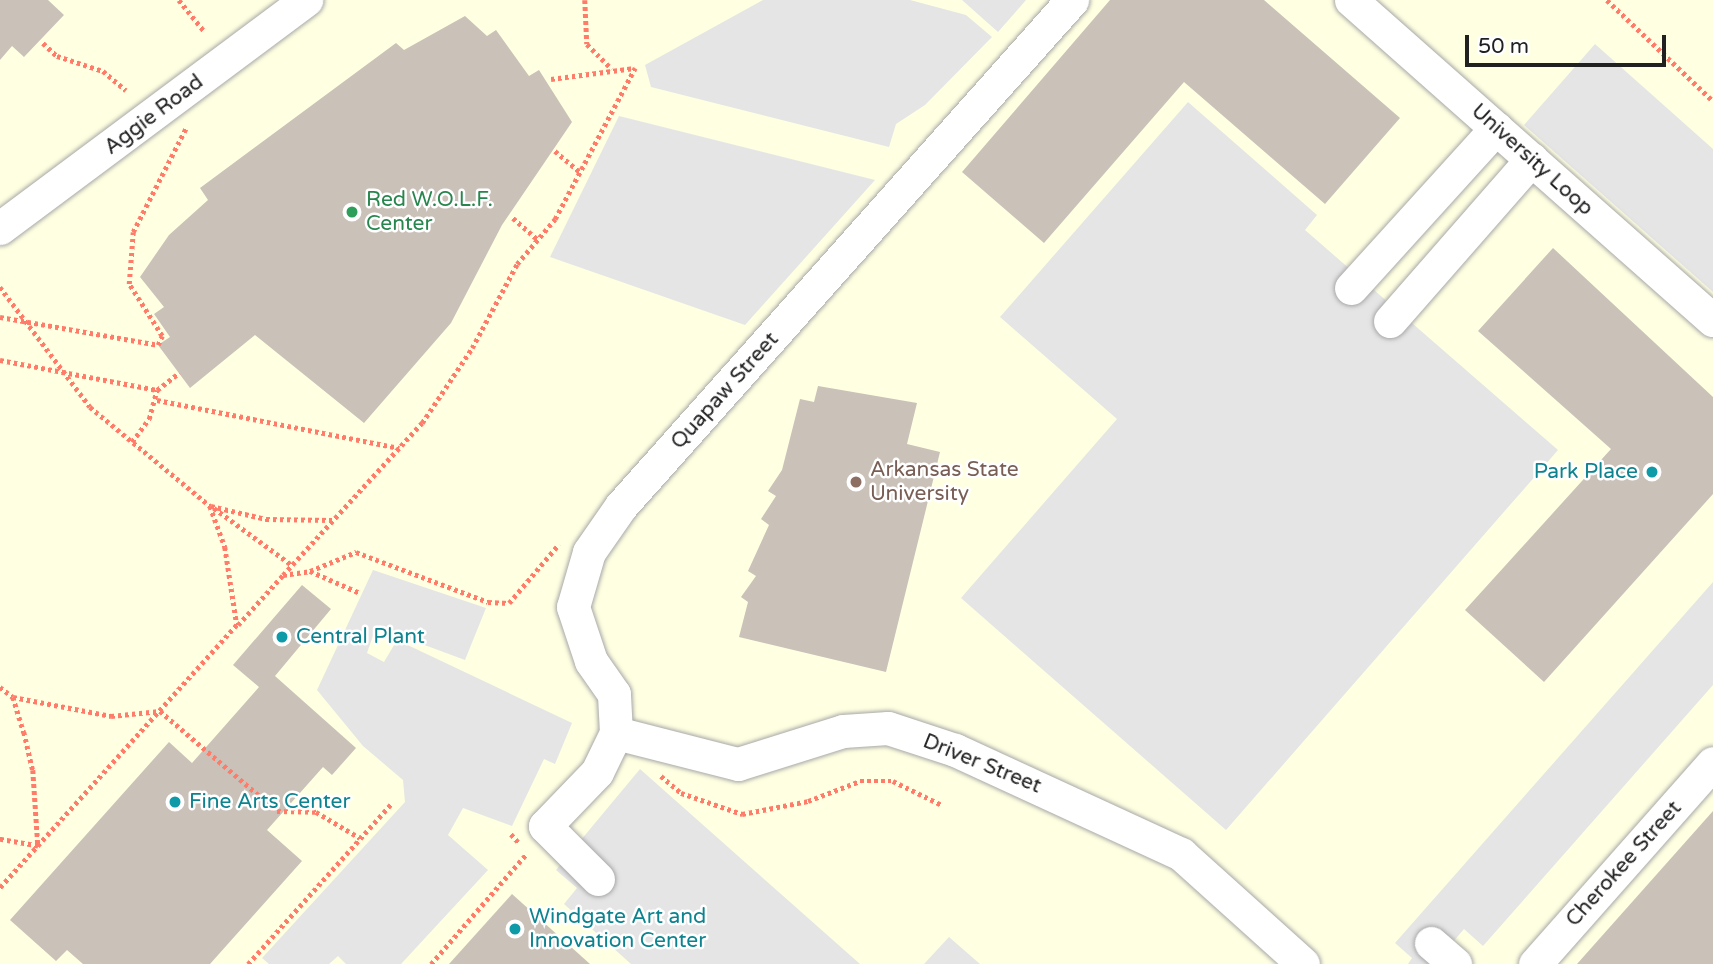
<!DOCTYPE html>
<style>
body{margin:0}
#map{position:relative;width:1713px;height:964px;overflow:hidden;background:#f2eee7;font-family:"Varela Round",sans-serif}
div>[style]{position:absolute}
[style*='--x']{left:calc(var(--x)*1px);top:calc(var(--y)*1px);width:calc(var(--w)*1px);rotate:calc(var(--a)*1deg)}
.education>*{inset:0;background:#ffffe2;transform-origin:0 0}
.parking>*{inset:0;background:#e5e5e5}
.building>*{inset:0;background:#cac1b9}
.path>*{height:4.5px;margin-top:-2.25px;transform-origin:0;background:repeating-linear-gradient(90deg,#ff7c6a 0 3.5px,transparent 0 7px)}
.roads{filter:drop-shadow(0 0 2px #a8a8a8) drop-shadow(0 0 2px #a8a8a8)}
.minor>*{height:33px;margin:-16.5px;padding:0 16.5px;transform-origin:16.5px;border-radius:16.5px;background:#fff}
.dots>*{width:19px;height:19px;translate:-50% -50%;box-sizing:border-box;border:4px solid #fff;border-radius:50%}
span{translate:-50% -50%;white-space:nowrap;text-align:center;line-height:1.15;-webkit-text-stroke:5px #fff;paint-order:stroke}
.street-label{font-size:21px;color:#212121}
.leisure-label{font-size:21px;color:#27864d}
.left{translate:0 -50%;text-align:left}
.education-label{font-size:21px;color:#785e54}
.culture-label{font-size:21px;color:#0d838f}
.right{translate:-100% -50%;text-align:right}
.scale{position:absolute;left:1465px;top:35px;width:201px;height:32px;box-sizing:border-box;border:4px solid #212121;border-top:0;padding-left:9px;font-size:21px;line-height:24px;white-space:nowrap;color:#212121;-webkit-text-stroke:5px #fff;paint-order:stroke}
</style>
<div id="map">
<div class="education">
<div style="left:0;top:0;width:1713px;height:964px"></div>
</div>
<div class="parking">
<div style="clip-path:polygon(763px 0,910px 0,966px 15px,992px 37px,925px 105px,896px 124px,889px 147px,651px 87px,645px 65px)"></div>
<div style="clip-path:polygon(962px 0,1026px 0,998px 32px)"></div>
<div style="clip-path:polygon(1595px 44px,1713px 149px,1713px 292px,1524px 125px)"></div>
<div style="clip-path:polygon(1188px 102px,1317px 215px,1305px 230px,1558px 450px,1226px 830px,961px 598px,1117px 419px,1000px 317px)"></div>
<div style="clip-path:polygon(619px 116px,875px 180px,745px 325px,550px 257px)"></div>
<div style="clip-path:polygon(373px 570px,486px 608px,465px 660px,376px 627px,367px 653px,384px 662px,397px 640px,572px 723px,555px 764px,544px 759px,512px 826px,463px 808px,448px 835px,488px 870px,401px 964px,346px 964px,338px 956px,329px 964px,269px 964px,262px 958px,405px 802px,403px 780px,363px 746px,317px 690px)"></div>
<div style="clip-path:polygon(1713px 582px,1713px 685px,1483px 946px,1464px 929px,1434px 964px,1408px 964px,1412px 958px,1395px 943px)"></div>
<div style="clip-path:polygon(640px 769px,860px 964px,631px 964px,564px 904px,577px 888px,556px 870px)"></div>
<div style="clip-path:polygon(949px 937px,980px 964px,924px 964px)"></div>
</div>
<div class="building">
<div style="clip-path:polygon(0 0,48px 0,64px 15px,24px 57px,12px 46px,0 60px)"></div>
<div style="clip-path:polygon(1110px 0,1264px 0,1400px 118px,1325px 204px,1184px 82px,1044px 243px,962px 172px)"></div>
<div style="clip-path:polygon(465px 16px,487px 36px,496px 30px,529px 76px,539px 70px,572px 122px,502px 225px,451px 323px,364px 423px,255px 335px,190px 388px,158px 345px,170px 337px,154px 314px,164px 307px,140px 277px,169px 235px,208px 200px,200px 188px,396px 43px,404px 50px)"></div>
<div style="clip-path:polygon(1553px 248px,1713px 397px,1713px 494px,1544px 682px,1465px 610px,1611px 449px,1478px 331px)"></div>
<div style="clip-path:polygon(818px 386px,917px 403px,907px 444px,940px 452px,886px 672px,739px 637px,748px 602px,741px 597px,756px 576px,748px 571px,769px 525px,761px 519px,776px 496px,768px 491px,782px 470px,800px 399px,814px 402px)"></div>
<div style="clip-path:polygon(302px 585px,331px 609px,275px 676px,356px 748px,332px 775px,323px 767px,267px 830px,302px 861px,210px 964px,83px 964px,67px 950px,56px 961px,10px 920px,169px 742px,192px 763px,259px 687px,233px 665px)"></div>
<div style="clip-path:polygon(1713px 811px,1713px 964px,1577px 964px)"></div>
<div style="clip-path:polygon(512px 894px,590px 964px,449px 964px)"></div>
</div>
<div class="path">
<div style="--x:179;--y:0;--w:40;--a:51"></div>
<div style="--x:585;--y:0;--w:44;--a:87.4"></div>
<div style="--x:587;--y:44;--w:35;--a:45"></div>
<div style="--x:1607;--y:0;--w:146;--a:43.6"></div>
<div style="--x:43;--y:43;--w:19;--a:43"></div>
<div style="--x:57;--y:56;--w:48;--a:18.1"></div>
<div style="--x:103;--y:71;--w:30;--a:40"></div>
<div style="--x:551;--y:79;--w:84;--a:-7.5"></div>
<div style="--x:555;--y:151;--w:34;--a:40"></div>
<div style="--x:513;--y:218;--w:33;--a:41"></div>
<div style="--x:0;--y:287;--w:150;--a:53.1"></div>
<div style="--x:90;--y:407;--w:156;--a:39.5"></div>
<div style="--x:210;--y:506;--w:44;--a:69.9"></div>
<div style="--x:225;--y:547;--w:79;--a:81.3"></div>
<div style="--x:237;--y:625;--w:354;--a:132"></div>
<div style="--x:0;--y:317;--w:160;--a:10"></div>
<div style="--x:158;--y:345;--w:10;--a:-66"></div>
<div style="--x:162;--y:336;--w:62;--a:-122.4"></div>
<div style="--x:129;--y:284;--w:52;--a:-85.6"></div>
<div style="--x:133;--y:232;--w:117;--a:-63"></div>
<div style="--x:0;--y:360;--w:160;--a:10.8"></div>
<div style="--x:157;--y:390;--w:28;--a:-38"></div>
<div style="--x:157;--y:400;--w:247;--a:11.2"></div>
<div style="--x:132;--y:442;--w:29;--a:-54"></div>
<div style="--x:149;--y:419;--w:30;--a:-75"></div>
<div style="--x:211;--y:506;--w:57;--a:13.3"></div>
<div style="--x:266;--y:519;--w:66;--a:0.9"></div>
<div style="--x:214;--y:508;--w:97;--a:36.2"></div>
<div style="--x:310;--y:571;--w:50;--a:-22.4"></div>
<div style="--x:356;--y:552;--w:141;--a:20.7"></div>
<div style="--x:488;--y:602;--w:21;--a:3"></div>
<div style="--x:509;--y:603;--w:77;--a:-49.7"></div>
<div style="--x:283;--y:575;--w:206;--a:-47.6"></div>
<div style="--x:422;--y:423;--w:90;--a:-56.3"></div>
<div style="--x:472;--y:348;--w:95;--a:-61.8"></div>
<div style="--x:517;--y:264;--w:59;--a:-49.8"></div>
<div style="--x:555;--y:219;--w:171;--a:-62.1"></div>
<div style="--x:238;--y:625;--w:67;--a:-48"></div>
<div style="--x:283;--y:575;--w:27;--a:-8"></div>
<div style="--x:310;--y:571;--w:55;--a:23.7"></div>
<div style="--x:0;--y:687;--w:16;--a:38"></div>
<div style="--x:13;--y:697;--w:37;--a:73"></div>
<div style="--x:24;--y:732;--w:39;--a:77"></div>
<div style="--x:33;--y:770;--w:76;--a:86.2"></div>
<div style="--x:38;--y:846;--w:39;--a:-170"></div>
<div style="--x:13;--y:697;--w:100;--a:11"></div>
<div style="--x:111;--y:716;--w:49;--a:-5.8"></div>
<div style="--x:160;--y:711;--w:154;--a:40.5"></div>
<div style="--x:277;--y:811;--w:39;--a:1"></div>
<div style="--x:316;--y:812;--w:51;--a:30.6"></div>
<div style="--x:661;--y:776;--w:26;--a:40"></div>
<div style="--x:681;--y:793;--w:65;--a:19"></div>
<div style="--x:742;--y:814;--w:67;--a:-11.1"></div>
<div style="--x:808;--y:801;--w:56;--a:-21"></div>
<div style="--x:860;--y:781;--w:33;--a:0"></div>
<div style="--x:893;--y:781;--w:55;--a:26.1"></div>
<div style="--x:511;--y:834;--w:12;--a:48"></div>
<div style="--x:248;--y:964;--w:217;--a:-48.2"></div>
<div style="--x:431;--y:964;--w:147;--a:-49.1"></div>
</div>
<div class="roads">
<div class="minor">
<div style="--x:1351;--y:0;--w:483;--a:41.5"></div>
<div style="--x:0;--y:228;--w:382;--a:-36.7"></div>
<div style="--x:1351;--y:288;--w:216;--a:-47.8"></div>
<div style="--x:1390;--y:321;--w:215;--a:-48.8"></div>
<div style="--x:616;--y:733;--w:126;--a:14.3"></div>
<div style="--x:738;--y:764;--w:110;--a:-17.4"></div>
<div style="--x:843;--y:731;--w:45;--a:-3.8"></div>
<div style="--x:888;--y:728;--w:71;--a:18.2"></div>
<div style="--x:955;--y:750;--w:249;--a:24.7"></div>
<div style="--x:1181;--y:854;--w:164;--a:42"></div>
<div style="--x:598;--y:879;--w:75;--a:-135"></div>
<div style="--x:545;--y:826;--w:75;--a:-46.1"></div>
<div style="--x:597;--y:772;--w:43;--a:-64"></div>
<div style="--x:616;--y:733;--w:39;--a:-93"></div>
<div style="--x:614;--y:694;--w:40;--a:-124.9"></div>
<div style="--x:591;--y:661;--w:57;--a:-108.4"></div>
<div style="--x:573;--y:607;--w:57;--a:-73.8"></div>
<div style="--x:589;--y:552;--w:56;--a:-55.2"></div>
<div style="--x:621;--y:506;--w:678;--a:-48.29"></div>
<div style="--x:1431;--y:943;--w:32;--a:41"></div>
<div style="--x:1535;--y:964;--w:268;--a:-48.5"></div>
</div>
</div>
<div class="dots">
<div style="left:352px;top:212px;background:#2e9e5b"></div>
<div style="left:1652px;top:472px;background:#0f9aa8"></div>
<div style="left:856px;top:482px;background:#8d6e63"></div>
<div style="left:282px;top:637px;background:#0f9aa8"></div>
<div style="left:175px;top:802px;background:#0f9aa8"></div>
<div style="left:515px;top:929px;background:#0f9aa8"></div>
</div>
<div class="street-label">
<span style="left:154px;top:115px;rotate:-37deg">Aggie Road</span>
<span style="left:1532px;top:160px;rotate:42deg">University Loop</span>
<span style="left:725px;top:391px;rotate:-48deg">Quapaw Street</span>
<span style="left:982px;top:764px;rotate:22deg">Driver Street</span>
<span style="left:1624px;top:864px;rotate:-48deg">Cherokee Street</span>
</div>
<div class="leisure-label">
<span class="left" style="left:366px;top:212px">Red W.O.L.F.<br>Center</span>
</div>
<div class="education-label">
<span class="left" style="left:870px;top:482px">Arkansas State<br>University</span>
</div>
<div class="culture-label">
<span class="right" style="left:1638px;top:472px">Park Place</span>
<span class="left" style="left:296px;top:637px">Central Plant</span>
<span class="left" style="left:189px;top:802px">Fine Arts Center</span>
<span class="left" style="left:529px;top:929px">Windgate Art and<br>Innovation Center</span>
</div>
<div class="scale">50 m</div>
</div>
